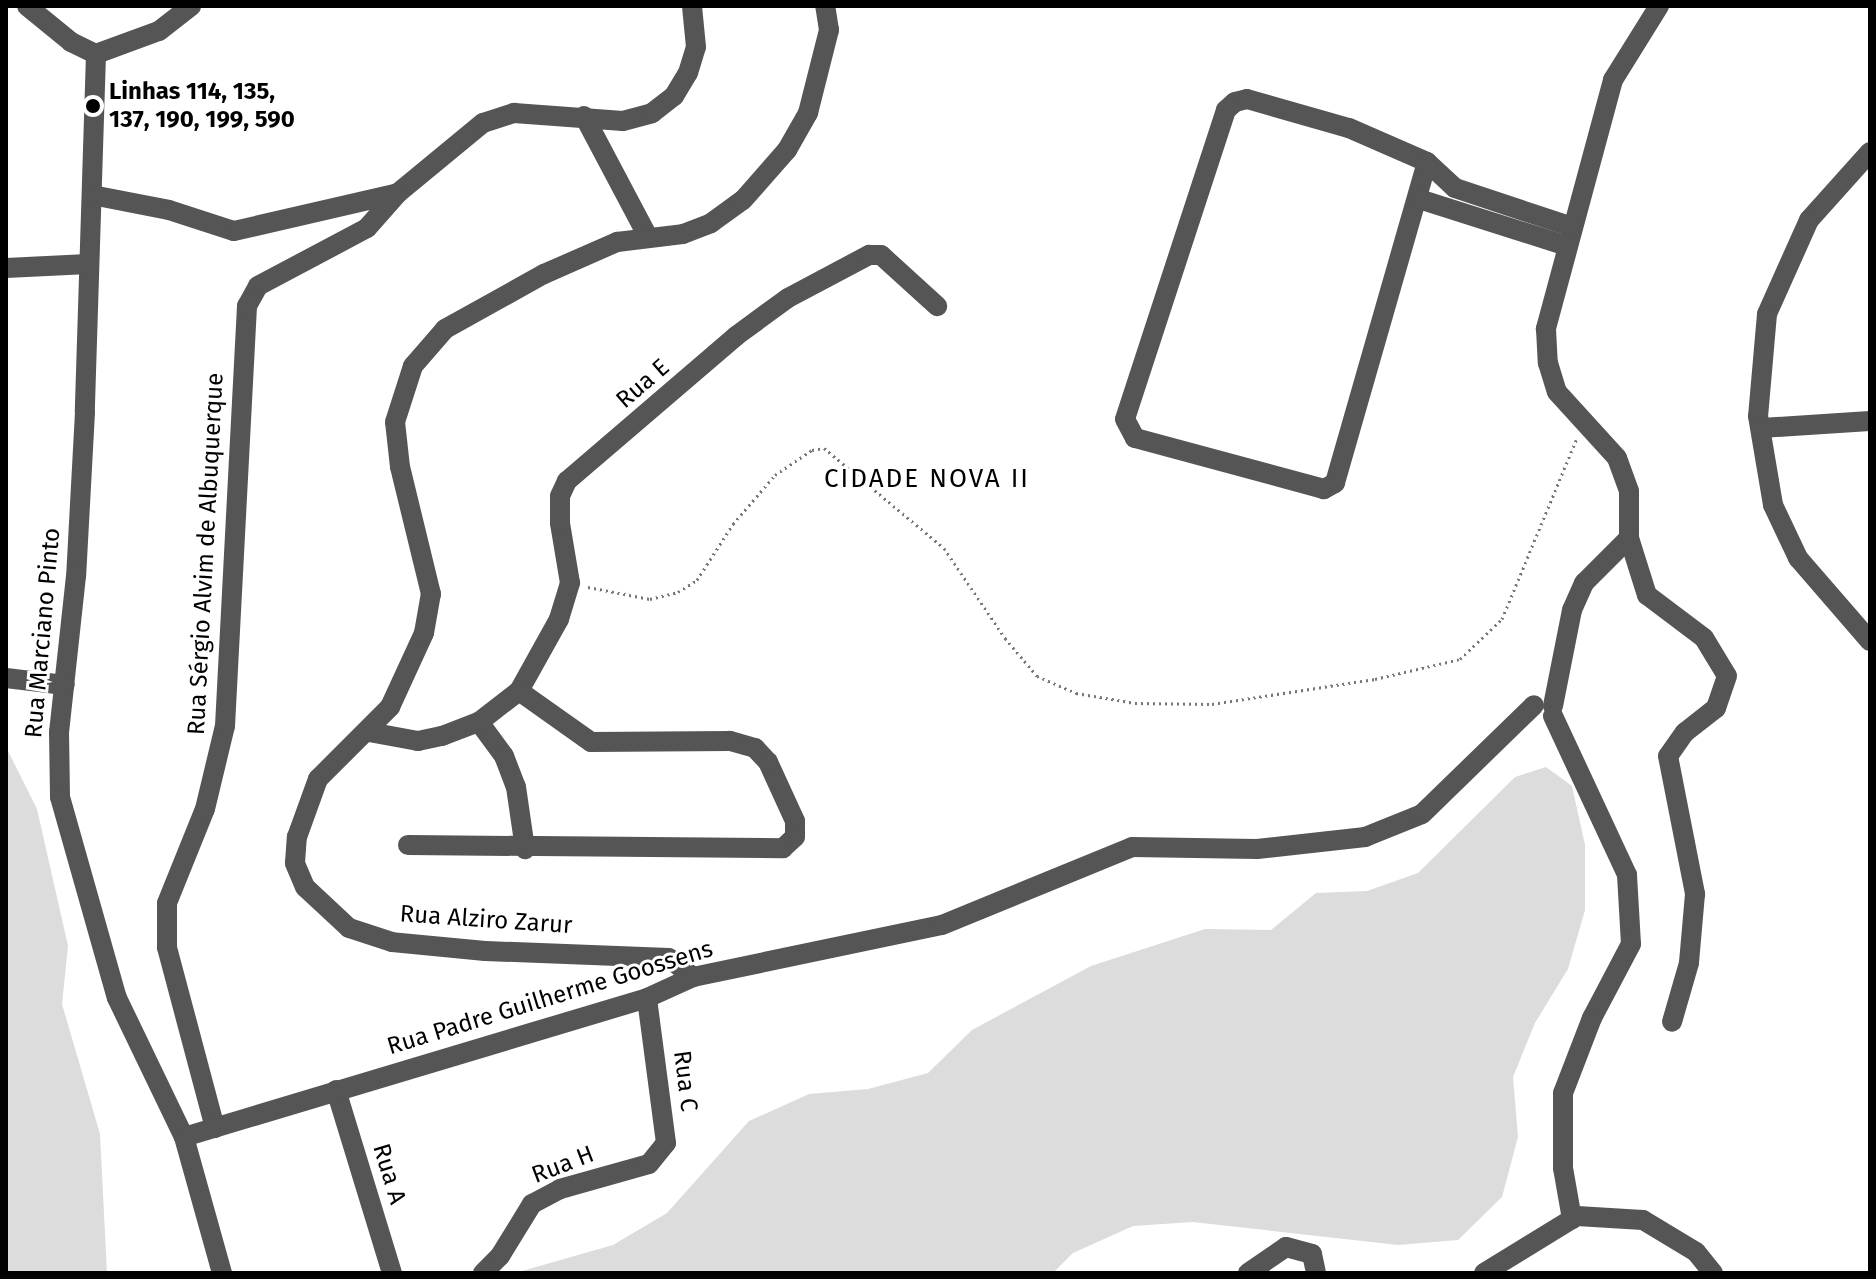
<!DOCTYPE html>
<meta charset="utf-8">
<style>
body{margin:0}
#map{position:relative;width:1876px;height:1279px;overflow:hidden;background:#fff;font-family:"Fira Sans",sans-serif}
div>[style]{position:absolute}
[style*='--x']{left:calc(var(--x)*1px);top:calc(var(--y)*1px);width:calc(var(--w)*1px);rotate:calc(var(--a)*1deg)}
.green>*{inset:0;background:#dcdcdc}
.path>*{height:3px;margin-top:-1.5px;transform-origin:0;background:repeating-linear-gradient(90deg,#777 0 2px,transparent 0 6px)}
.minor>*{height:20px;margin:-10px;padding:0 10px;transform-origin:10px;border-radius:10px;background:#555}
.dots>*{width:22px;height:22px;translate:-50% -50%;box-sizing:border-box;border:4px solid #fff;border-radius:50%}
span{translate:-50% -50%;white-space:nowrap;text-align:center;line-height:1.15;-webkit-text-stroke:6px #fff;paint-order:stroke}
.poi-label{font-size:24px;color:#000;font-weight:700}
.left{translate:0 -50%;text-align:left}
.street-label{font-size:24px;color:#000}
.neighbourhood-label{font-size:26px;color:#000;letter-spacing:2px}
.frame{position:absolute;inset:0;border:8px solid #000;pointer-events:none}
</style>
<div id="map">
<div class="green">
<div style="clip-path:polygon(6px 747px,37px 809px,68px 946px,62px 1004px,100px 1134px,107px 1273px,6px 1273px)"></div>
<div style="clip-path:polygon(1546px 767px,1572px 786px,1585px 845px,1585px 910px,1568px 969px,1535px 1023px,1513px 1077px,1518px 1137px,1502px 1197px,1458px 1240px,1398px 1245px,1193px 1222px,1133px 1226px,1073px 1253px,1053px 1273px,515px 1273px,613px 1245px,667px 1213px,749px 1121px,809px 1094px,868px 1089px,928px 1073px,972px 1030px,1091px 966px,1205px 929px,1271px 930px,1316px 893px,1367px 891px,1418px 873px,1515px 777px)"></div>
</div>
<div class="path">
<div style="--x:588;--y:587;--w:63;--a:11"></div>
<div style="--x:650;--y:599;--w:29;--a:-14"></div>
<div style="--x:678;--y:592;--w:22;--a:-32"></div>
<div style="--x:697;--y:580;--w:67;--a:-57.3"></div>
<div style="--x:733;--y:524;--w:65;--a:-49.4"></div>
<div style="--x:775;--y:475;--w:45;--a:-34"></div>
<div style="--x:812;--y:450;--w:12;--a:-9"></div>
<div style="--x:824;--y:448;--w:156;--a:39.8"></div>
<div style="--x:944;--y:548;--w:109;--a:55.9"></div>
<div style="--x:1005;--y:638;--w:50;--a:49.9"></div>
<div style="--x:1037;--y:676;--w:43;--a:23.6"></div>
<div style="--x:1076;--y:693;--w:60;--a:9.6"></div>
<div style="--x:1135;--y:703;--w:77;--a:0.7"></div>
<div style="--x:1212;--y:704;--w:165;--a:-8.7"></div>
<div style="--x:1375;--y:679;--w:87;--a:-13.2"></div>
<div style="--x:1460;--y:659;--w:58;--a:-43.6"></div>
<div style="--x:1502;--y:619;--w:194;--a:-67.5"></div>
</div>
<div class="minor">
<div style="--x:27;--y:6;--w:57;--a:39.3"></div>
<div style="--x:71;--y:42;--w:28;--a:26"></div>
<div style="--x:96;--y:54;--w:358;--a:91.8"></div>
<div style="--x:85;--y:412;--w:164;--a:93.1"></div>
<div style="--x:76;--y:576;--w:157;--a:96.2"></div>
<div style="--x:59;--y:732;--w:65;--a:89.1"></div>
<div style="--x:60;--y:797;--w:209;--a:74.2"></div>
<div style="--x:117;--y:998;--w:154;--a:64.3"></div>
<div style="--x:184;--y:1137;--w:141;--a:74.4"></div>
<div style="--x:1659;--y:6;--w:87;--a:121.9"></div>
<div style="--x:1613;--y:80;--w:258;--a:105.1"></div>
<div style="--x:1546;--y:329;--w:34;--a:87"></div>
<div style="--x:1548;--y:363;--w:30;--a:73"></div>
<div style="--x:1557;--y:392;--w:89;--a:47.7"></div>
<div style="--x:1617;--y:458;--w:35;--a:70"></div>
<div style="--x:1629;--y:491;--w:47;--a:90"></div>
<div style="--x:1629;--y:538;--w:60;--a:72.5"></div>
<div style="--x:1647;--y:595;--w:71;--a:37"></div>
<div style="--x:1704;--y:638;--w:44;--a:58.8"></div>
<div style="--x:1727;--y:676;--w:34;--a:109"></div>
<div style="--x:1716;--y:708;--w:39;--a:142"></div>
<div style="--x:1685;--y:732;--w:29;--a:125"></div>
<div style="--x:1668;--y:756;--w:141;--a:78.9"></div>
<div style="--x:1695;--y:894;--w:69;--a:95"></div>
<div style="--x:1689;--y:963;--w:61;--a:106.1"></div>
<div style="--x:96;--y:54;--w:67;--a:-20.1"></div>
<div style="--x:159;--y:31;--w:41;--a:-38"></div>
<div style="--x:584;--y:116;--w:137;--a:62.1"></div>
<div style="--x:1870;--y:152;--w:91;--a:131.9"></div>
<div style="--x:1809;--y:220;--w:103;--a:114.1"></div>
<div style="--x:1767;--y:314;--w:102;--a:95"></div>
<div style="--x:1758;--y:416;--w:90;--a:80.4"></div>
<div style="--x:1773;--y:505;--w:59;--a:64.7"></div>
<div style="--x:1798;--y:558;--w:110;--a:49.1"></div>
<div style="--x:1427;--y:162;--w:334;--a:106"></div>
<div style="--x:1335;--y:483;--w:13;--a:151"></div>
<div style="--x:1324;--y:489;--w:196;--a:-164.9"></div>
<div style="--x:1135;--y:438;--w:21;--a:-118"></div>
<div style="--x:1125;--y:419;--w:325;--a:-71.9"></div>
<div style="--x:1226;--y:110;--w:12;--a:-42"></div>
<div style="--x:1235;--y:102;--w:12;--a:-14"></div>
<div style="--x:1247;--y:99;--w:106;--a:15.9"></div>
<div style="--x:1349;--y:128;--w:85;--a:23.6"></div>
<div style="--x:1427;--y:162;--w:38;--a:43"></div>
<div style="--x:1455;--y:188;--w:123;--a:18.4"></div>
<div style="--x:92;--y:195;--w:78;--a:11"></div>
<div style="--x:169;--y:210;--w:68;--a:17.9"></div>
<div style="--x:234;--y:231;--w:168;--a:-13"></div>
<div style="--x:398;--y:193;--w:110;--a:-39.5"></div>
<div style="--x:483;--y:123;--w:33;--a:-18"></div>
<div style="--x:514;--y:113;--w:109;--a:4.2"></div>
<div style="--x:623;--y:121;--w:30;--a:-15"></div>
<div style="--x:652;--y:113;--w:28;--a:-38"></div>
<div style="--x:674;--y:96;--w:27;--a:-59"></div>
<div style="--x:688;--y:73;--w:27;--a:-73"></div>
<div style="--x:696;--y:47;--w:41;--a:-95.6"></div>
<div style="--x:1419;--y:199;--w:155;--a:17.6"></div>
<div style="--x:6;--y:268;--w:82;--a:-2.8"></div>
<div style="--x:1761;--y:428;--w:109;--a:-3.7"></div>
<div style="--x:6;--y:678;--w:59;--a:6.8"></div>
<div style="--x:1553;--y:706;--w:98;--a:-78.8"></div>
<div style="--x:1572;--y:610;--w:30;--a:-66"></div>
<div style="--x:1584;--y:583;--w:64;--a:-45"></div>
<div style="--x:1553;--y:716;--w:175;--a:65"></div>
<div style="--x:1627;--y:875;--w:69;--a:86.7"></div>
<div style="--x:1631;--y:944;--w:84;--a:117.8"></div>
<div style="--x:1592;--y:1018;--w:80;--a:111.1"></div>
<div style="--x:1563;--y:1093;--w:75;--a:90"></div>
<div style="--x:1563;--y:1168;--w:52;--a:80"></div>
<div style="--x:479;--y:722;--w:42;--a:53.7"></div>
<div style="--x:504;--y:756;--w:33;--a:69"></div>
<div style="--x:516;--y:787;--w:63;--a:81.7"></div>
<div style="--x:369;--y:732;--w:50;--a:10.4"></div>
<div style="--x:418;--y:741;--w:25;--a:-12"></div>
<div style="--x:442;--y:736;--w:40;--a:-21"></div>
<div style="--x:479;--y:722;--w:51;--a:-37.8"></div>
<div style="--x:519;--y:691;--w:82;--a:-60.9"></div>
<div style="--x:559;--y:619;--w:38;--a:-73"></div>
<div style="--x:570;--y:583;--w:61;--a:-99.5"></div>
<div style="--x:560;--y:523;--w:27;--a:-90"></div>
<div style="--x:560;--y:496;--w:17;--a:-65"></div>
<div style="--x:567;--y:481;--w:223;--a:-40.6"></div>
<div style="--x:736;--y:336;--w:64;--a:-36.2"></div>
<div style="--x:788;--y:298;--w:92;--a:-28"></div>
<div style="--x:869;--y:255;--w:12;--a:0"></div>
<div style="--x:881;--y:255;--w:76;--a:42.3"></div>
<div style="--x:408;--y:845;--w:375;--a:0.5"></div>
<div style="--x:783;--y:848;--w:16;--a:-43"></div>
<div style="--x:795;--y:837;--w:16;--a:-90"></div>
<div style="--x:795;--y:821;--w:65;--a:-114.6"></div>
<div style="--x:768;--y:762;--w:19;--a:-133"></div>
<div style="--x:755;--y:748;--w:26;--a:-164"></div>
<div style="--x:730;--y:741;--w:139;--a:179.6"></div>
<div style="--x:591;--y:742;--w:88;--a:-144.7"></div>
<div style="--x:693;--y:977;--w:31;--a:-142"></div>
<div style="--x:669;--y:958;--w:184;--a:-177.8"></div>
<div style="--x:485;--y:951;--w:93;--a:-174.5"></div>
<div style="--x:392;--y:942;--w:45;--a:-162"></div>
<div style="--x:349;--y:928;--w:60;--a:-137"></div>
<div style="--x:305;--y:887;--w:26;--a:-113"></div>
<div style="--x:295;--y:863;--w:26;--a:-86"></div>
<div style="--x:297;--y:837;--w:62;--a:-70.1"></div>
<div style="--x:318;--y:779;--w:102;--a:-45"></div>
<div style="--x:390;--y:707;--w:81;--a:-65.3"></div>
<div style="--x:424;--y:633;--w:40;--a:-80"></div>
<div style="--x:431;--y:594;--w:131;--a:-103.7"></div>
<div style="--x:400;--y:467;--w:45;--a:-96.3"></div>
<div style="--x:395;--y:422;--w:59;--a:-72.2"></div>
<div style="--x:413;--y:366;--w:49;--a:-49.1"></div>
<div style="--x:445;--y:329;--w:113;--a:-29.1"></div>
<div style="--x:544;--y:274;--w:80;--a:-23.7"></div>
<div style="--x:617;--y:242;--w:66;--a:-6.9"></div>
<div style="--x:683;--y:234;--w:30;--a:-21"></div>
<div style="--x:711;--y:223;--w:39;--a:-36"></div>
<div style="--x:743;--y:200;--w:67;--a:-48.7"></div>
<div style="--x:787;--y:150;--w:43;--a:-60.4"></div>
<div style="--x:808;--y:113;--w:86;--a:-75.8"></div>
<div style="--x:829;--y:30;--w:24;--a:-99"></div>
<div style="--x:336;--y:1090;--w:191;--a:73"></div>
<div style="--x:215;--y:1128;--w:187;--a:-104.9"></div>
<div style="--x:167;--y:947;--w:44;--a:-90"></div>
<div style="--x:167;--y:903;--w:101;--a:-68"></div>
<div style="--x:205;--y:809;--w:85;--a:-76.5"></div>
<div style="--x:225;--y:726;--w:421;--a:-87"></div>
<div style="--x:247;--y:306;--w:23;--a:-61"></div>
<div style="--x:258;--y:286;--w:123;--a:-28"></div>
<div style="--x:367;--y:228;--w:47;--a:-48.5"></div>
<div style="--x:184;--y:1137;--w:483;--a:-16.7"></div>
<div style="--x:647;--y:998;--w:51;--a:-24.5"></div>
<div style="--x:693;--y:977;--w:254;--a:-11.8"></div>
<div style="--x:942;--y:925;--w:205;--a:-22.3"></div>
<div style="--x:1132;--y:847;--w:125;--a:0.9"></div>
<div style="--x:1257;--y:849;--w:109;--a:-6.3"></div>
<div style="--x:1365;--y:837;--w:61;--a:-22"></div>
<div style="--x:1422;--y:814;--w:156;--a:-44.2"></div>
<div style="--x:483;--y:1273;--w:24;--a:-45"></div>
<div style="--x:500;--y:1256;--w:61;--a:-58.4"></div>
<div style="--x:532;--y:1204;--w:32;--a:-28"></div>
<div style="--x:560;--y:1189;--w:92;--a:-15.7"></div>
<div style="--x:649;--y:1164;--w:27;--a:-51"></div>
<div style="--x:666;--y:1143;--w:146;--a:-97.5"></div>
<div style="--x:1248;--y:1273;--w:46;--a:-34.4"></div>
<div style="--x:1286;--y:1247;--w:27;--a:15"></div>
<div style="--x:1312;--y:1254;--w:19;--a:78"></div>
<div style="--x:1484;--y:1273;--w:109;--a:-31.5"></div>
<div style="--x:1577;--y:1216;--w:66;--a:3.5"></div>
<div style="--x:1643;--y:1220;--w:62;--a:31.1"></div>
<div style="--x:1696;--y:1252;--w:27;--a:51"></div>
</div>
<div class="dots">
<div style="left:93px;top:106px;background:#000"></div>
</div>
<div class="poi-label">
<span class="left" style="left:109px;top:106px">Linhas 114, 135,<br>137, 190, 199, 590</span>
</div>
<div class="street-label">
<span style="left:643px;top:384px;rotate:-41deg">Rua E</span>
<span style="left:206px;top:554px;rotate:-87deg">Rua Sérgio Alvim de Albuquerque</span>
<span style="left:43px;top:633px;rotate:-85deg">Rua Marciano Pinto</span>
<span style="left:486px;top:920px;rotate:4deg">Rua Alziro Zarur</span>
<span style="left:550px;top:998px;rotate:-17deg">Rua Padre Guilherme Goossens</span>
<span style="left:685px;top:1081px;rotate:83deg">Rua C</span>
<span style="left:563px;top:1165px;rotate:-21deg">Rua H</span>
<span style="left:389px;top:1174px;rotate:73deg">Rua A</span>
</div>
<div class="neighbourhood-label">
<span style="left:927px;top:479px">CIDADE NOVA II</span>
</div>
<div class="frame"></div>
</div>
